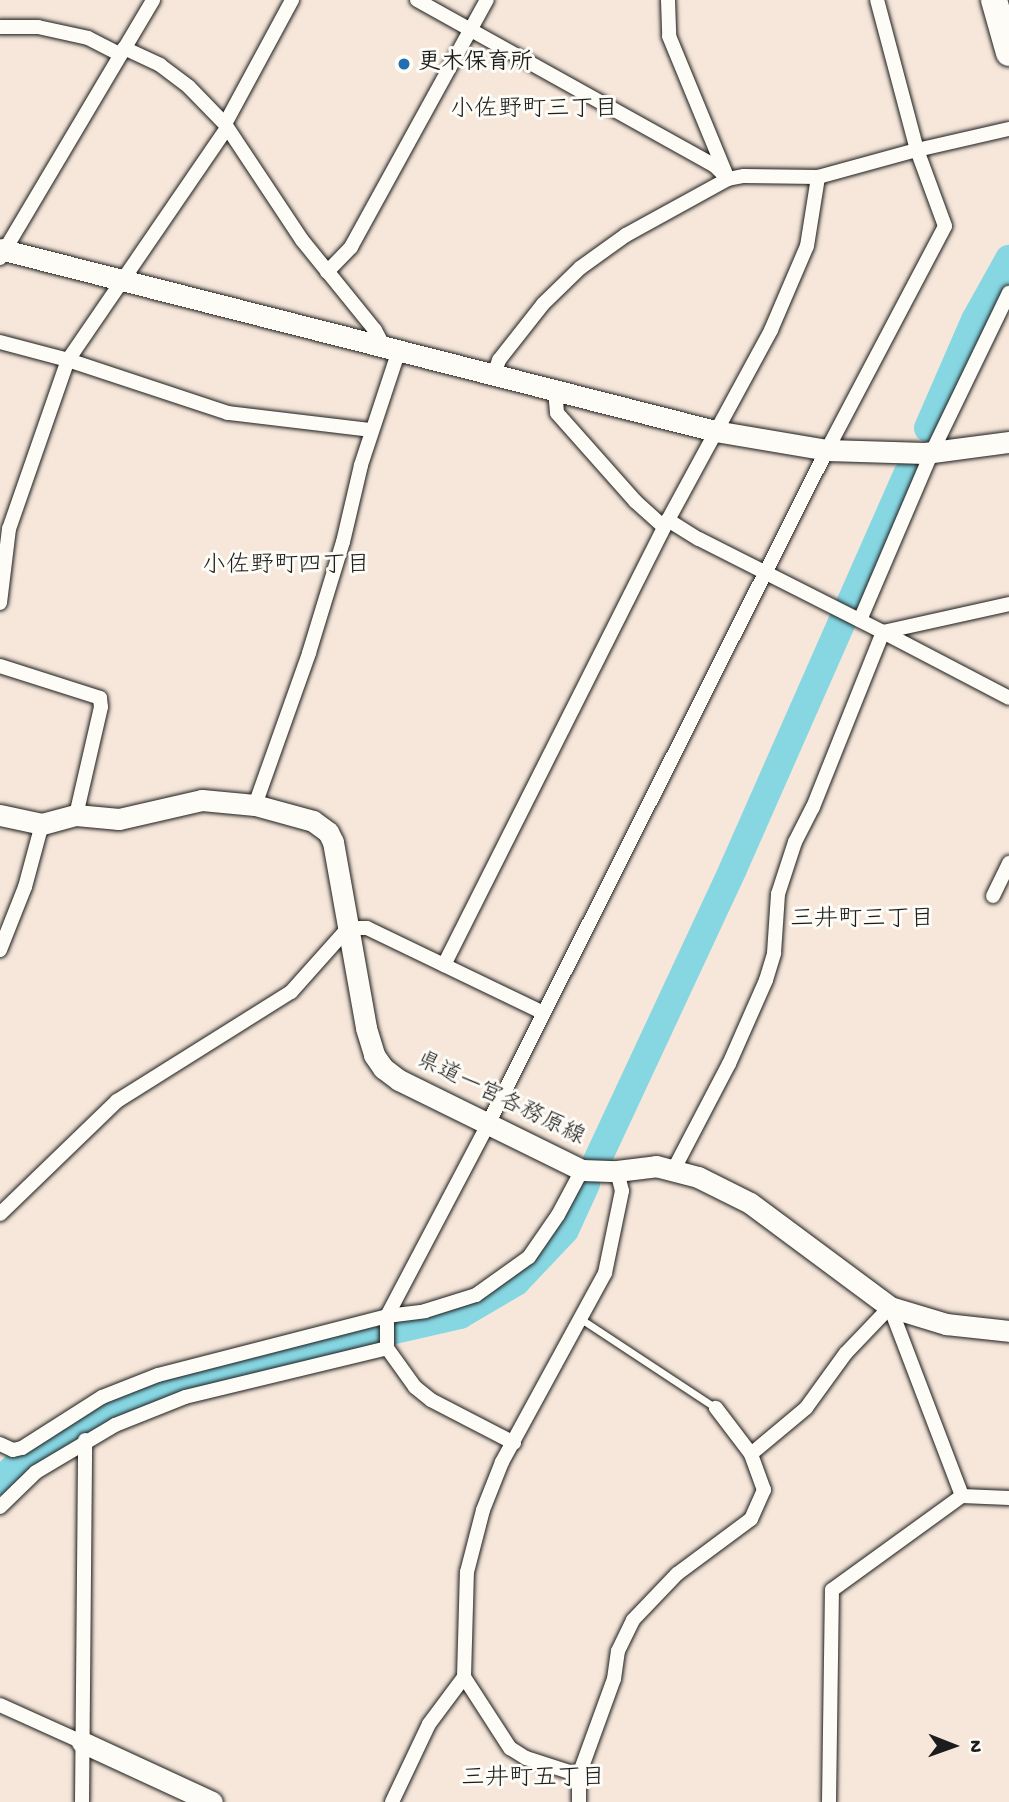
<!DOCTYPE html>
<meta charset="utf-8">
<style>
body{margin:0}
#map{position:relative;width:1009px;height:1802px;overflow:hidden;background:#f6e7da;font-family:"Gochi Hand","Klee One",sans-serif}
div>[style]{position:absolute}
[style*='--x']{left:calc(var(--x)*1px);top:calc(var(--y)*1px);width:calc(var(--w)*1px);rotate:calc(var(--a)*1deg)}
.river>*{height:28px;margin:-14px;padding:0 14px;transform-origin:14px;border-radius:14px;background:#87d7e3}
.roads{filter:drop-shadow(0 0 2px #1c1c1c) drop-shadow(0 0 2px #1c1c1c)}
.lane>*{height:7px;margin:-3.5px;padding:0 3.5px;transform-origin:3.5px;border-radius:3.5px;background:#fdfcf7}
.street>*{height:14px;margin:-7px;padding:0 7px;transform-origin:7px;border-radius:7px;background:#fdfcf7}
.secondary>*{height:21px;margin:-10.5px;padding:0 10.5px;transform-origin:10.5px;border-radius:10.5px;background:#fdfcf7}
.highway>*{height:26px;margin:-13px;padding:0 13px;transform-origin:13px;border-radius:13px;background:#fdfcf7}
.dots>*{width:19px;height:19px;translate:-50% -50%;box-sizing:border-box;border:4px solid #fdfcf7;border-radius:50%}
span{translate:-50% -50%;white-space:nowrap;text-align:center;line-height:1.15;-webkit-text-stroke:6px #fdfcf7;paint-order:stroke}
.poi-label{font-size:23px;color:#1c1c1c;font-weight:700}
.left{translate:0 -50%;text-align:left}
.street-label{font-size:23px;color:#1c1c1c}
.neighbourhood-label{font-size:24px;color:#1c1c1c}
.north{position:absolute;left:918px;top:1711px;width:70px;height:70px;-webkit-text-stroke:5px #fdfcf7;paint-order:stroke;rotate:91deg;font-size:19px;font-weight:700;line-height:28px;text-align:center;color:#1c1c1c}
.north::after{content:'';display:block;margin:auto;width:24px;height:32px;background:#1c1c1c;clip-path:polygon(50% 0,100% 100%,50% 72%,0 100%)}
</style>
<div id="map">
<div class="river">
<div style="--x:928;--y:428;--w:118;--a:-66.5"></div>
<div style="--x:975;--y:320;--w:70;--a:-60.9"></div>
<div style="--x:596;--y:1163;--w:324;--a:-65"></div>
<div style="--x:733;--y:869;--w:432;--a:-66.2"></div>
<div style="--x:0;--y:1481;--w:23;--a:-43"></div>
<div style="--x:17;--y:1465;--w:79;--a:-32.1"></div>
<div style="--x:84;--y:1423;--w:95;--a:-22.2"></div>
<div style="--x:172;--y:1387;--w:157;--a:-15.1"></div>
<div style="--x:324;--y:1346;--w:139;--a:-12.8"></div>
<div style="--x:460;--y:1315;--w:65;--a:-30.5"></div>
<div style="--x:516;--y:1282;--w:71;--a:-46.7"></div>
<div style="--x:565;--y:1230;--w:51;--a:-65.5"></div>
</div>
<div class="roads">
<div class="lane">
<div style="--x:581;--y:1319;--w:162;--a:33.4"></div>
</div>
<div class="street">
<div style="--x:417;--y:0;--w:340;--a:29.1"></div>
<div style="--x:714;--y:165;--w:20;--a:45"></div>
<div style="--x:668;--y:0;--w:36;--a:88"></div>
<div style="--x:669;--y:36;--w:149;--a:67.6"></div>
<div style="--x:0;--y:27;--w:38;--a:0"></div>
<div style="--x:38;--y:27;--w:51;--a:12.4"></div>
<div style="--x:88;--y:38;--w:35;--a:27"></div>
<div style="--x:124;--y:48;--w:40;--a:25"></div>
<div style="--x:160;--y:65;--w:36;--a:37"></div>
<div style="--x:189;--y:87;--w:52;--a:45.8"></div>
<div style="--x:225;--y:124;--w:139;--a:56.4"></div>
<div style="--x:302;--y:240;--w:116;--a:51"></div>
<div style="--x:375;--y:330;--w:19;--a:62"></div>
<div style="--x:225;--y:124;--w:141;--a:-61.6"></div>
<div style="--x:0;--y:258;--w:300;--a:-59.3"></div>
<div style="--x:327;--y:272;--w:35;--a:-46"></div>
<div style="--x:351;--y:247;--w:282;--a:-61.2"></div>
<div style="--x:0;--y:342;--w:70;--a:14.8"></div>
<div style="--x:68;--y:360;--w:169;--a:18.3"></div>
<div style="--x:228;--y:413;--w:144;--a:6.8"></div>
<div style="--x:494;--y:374;--w:15;--a:-70"></div>
<div style="--x:499;--y:360;--w:71;--a:-51.8"></div>
<div style="--x:543;--y:304;--w:52;--a:-44.2"></div>
<div style="--x:580;--y:268;--w:57;--a:-35.7"></div>
<div style="--x:626;--y:235;--w:116;--a:-28.8"></div>
<div style="--x:728;--y:179;--w:16;--a:-11"></div>
<div style="--x:744;--y:176;--w:74;--a:0.8"></div>
<div style="--x:818;--y:177;--w:103;--a:-15.3"></div>
<div style="--x:917;--y:150;--w:94;--a:-12.9"></div>
<div style="--x:555;--y:390;--w:23;--a:85"></div>
<div style="--x:557;--y:413;--w:118;--a:48.4"></div>
<div style="--x:635;--y:501;--w:39;--a:42"></div>
<div style="--x:668;--y:520;--w:36;--a:32"></div>
<div style="--x:699;--y:539;--w:206;--a:26.8"></div>
<div style="--x:883;--y:632;--w:129;--a:-12.5"></div>
<div style="--x:0;--y:603;--w:75;--a:-83.1"></div>
<div style="--x:9;--y:529;--w:179;--a:-70.8"></div>
<div style="--x:68;--y:360;--w:281;--a:-55.6"></div>
<div style="--x:860;--y:620;--w:183;--a:-66.8"></div>
<div style="--x:932;--y:452;--w:177;--a:-64.2"></div>
<div style="--x:0;--y:666;--w:105;--a:17.7"></div>
<div style="--x:100;--y:698;--w:9;--a:84"></div>
<div style="--x:101;--y:707;--w:111;--a:103"></div>
<div style="--x:255;--y:805;--w:161;--a:-70.4"></div>
<div style="--x:309;--y:653;--w:116;--a:-73"></div>
<div style="--x:343;--y:542;--w:79;--a:-76.8"></div>
<div style="--x:361;--y:465;--w:121;--a:-71.7"></div>
<div style="--x:993;--y:896;--w:37;--a:-64"></div>
<div style="--x:0;--y:950;--w:68;--a:-68.4"></div>
<div style="--x:25;--y:887;--w:65;--a:-74.9"></div>
<div style="--x:444;--y:965;--w:498;--a:-63.3"></div>
<div style="--x:668;--y:520;--w:216;--a:-61.5"></div>
<div style="--x:771;--y:330;--w:91;--a:-66.8"></div>
<div style="--x:807;--y:246;--w:70;--a:-80.9"></div>
<div style="--x:674;--y:1169;--w:119;--a:-62.4"></div>
<div style="--x:729;--y:1064;--w:92;--a:-66.2"></div>
<div style="--x:766;--y:980;--w:28;--a:-73"></div>
<div style="--x:774;--y:953;--w:59;--a:-86.1"></div>
<div style="--x:778;--y:894;--w:55;--a:-71.9"></div>
<div style="--x:795;--y:842;--w:39;--a:-63"></div>
<div style="--x:813;--y:807;--w:188;--a:-68.2"></div>
<div style="--x:883;--y:632;--w:142;--a:27.6"></div>
<div style="--x:0;--y:1214;--w:163;--a:-44"></div>
<div style="--x:117;--y:1101;--w:205;--a:-32.1"></div>
<div style="--x:291;--y:992;--w:86;--a:-48.3"></div>
<div style="--x:348;--y:928;--w:19;--a:0"></div>
<div style="--x:367;--y:928;--w:196;--a:25.7"></div>
<div style="--x:514;--y:1443;--w:93;--a:-152.6"></div>
<div style="--x:431;--y:1400;--w:21;--a:-141"></div>
<div style="--x:415;--y:1387;--w:48;--a:-125.7"></div>
<div style="--x:387;--y:1348;--w:32;--a:-90"></div>
<div style="--x:387;--y:1316;--w:215;--a:-62.2"></div>
<div style="--x:487;--y:1126;--w:757;--a:-63.3"></div>
<div style="--x:827;--y:450;--w:253;--a:-62.2"></div>
<div style="--x:945;--y:226;--w:81;--a:-110.2"></div>
<div style="--x:917;--y:150;--w:155;--a:-104.9"></div>
<div style="--x:0;--y:1444;--w:14;--a:25"></div>
<div style="--x:13;--y:1450;--w:9;--a:-13"></div>
<div style="--x:22;--y:1448;--w:95;--a:-32.5"></div>
<div style="--x:102;--y:1397;--w:60;--a:-21.4"></div>
<div style="--x:158;--y:1375;--w:236;--a:-14.4"></div>
<div style="--x:387;--y:1316;--w:38;--a:-7"></div>
<div style="--x:425;--y:1311;--w:53;--a:-17.4"></div>
<div style="--x:476;--y:1295;--w:65;--a:-35.6"></div>
<div style="--x:529;--y:1257;--w:51;--a:-55.4"></div>
<div style="--x:558;--y:1215;--w:51;--a:-61.9"></div>
<div style="--x:751;--y:1454;--w:72;--a:-39.9"></div>
<div style="--x:806;--y:1408;--w:68;--a:-54"></div>
<div style="--x:846;--y:1353;--w:64;--a:-46.3"></div>
<div style="--x:890;--y:1307;--w:202;--a:69.1"></div>
<div style="--x:0;--y:1507;--w:50;--a:-44.2"></div>
<div style="--x:36;--y:1472;--w:92;--a:-30.7"></div>
<div style="--x:115;--y:1425;--w:75;--a:-21.8"></div>
<div style="--x:185;--y:1397;--w:208;--a:-13.6"></div>
<div style="--x:464;--y:1677;--w:85;--a:57.1"></div>
<div style="--x:510;--y:1748;--w:19;--a:32"></div>
<div style="--x:526;--y:1758;--w:56;--a:17.8"></div>
<div style="--x:0;--y:1705;--w:90;--a:24.3"></div>
<div style="--x:82;--y:1802;--w:362;--a:-89.5"></div>
<div style="--x:392;--y:1802;--w:86;--a:-64.6"></div>
<div style="--x:429;--y:1724;--w:59;--a:-53.3"></div>
<div style="--x:464;--y:1677;--w:105;--a:-88.4"></div>
<div style="--x:467;--y:1572;--w:64;--a:-75.5"></div>
<div style="--x:483;--y:1510;--w:52;--a:-68.4"></div>
<div style="--x:502;--y:1462;--w:215;--a:-61.4"></div>
<div style="--x:605;--y:1273;--w:84;--a:-78.3"></div>
<div style="--x:622;--y:1191;--w:21;--a:-104"></div>
<div style="--x:579;--y:1802;--w:27;--a:-90"></div>
<div style="--x:579;--y:1775;--w:102;--a:-70"></div>
<div style="--x:614;--y:1679;--w:28;--a:-82"></div>
<div style="--x:618;--y:1651;--w:34;--a:-64"></div>
<div style="--x:633;--y:1620;--w:64;--a:-46.3"></div>
<div style="--x:677;--y:1574;--w:92;--a:-36.6"></div>
<div style="--x:751;--y:1519;--w:32;--a:-66"></div>
<div style="--x:764;--y:1490;--w:38;--a:-110"></div>
<div style="--x:751;--y:1454;--w:58;--a:-127.3"></div>
<div style="--x:829;--y:1802;--w:212;--a:-89.2"></div>
<div style="--x:832;--y:1590;--w:160;--a:-35.9"></div>
<div style="--x:962;--y:1496;--w:47;--a:2.4"></div>
</div>
<div class="secondary">
<div style="--x:0;--y:249;--w:738;--a:14.28"></div>
<div style="--x:715;--y:431;--w:114;--a:9.6"></div>
<div style="--x:827;--y:450;--w:98;--a:1.8"></div>
<div style="--x:925;--y:453;--w:85;--a:-7.5"></div>
<div style="--x:0;--y:815;--w:43;--a:12.1"></div>
<div style="--x:42;--y:824;--w:35;--a:-15"></div>
<div style="--x:76;--y:815;--w:43;--a:5.3"></div>
<div style="--x:119;--y:819;--w:85;--a:-12.9"></div>
<div style="--x:202;--y:800;--w:53;--a:5.4"></div>
<div style="--x:255;--y:805;--w:60;--a:15.4"></div>
<div style="--x:313;--y:821;--w:19;--a:36"></div>
<div style="--x:328;--y:832;--w:11;--a:63"></div>
<div style="--x:333;--y:842;--w:189;--a:79.9"></div>
<div style="--x:366;--y:1028;--w:28;--a:73"></div>
<div style="--x:374;--y:1055;--w:16;--a:55"></div>
<div style="--x:383;--y:1068;--w:20;--a:37"></div>
<div style="--x:399;--y:1080;--w:204;--a:26.2"></div>
<div style="--x:582;--y:1170;--w:35;--a:2"></div>
<div style="--x:617;--y:1171;--w:39;--a:-7"></div>
<div style="--x:656;--y:1166;--w:43;--a:14.7"></div>
<div style="--x:698;--y:1177;--w:58;--a:26.6"></div>
<div style="--x:750;--y:1203;--w:174;--a:36.6"></div>
<div style="--x:890;--y:1307;--w:59;--a:16.9"></div>
<div style="--x:946;--y:1324;--w:63;--a:6.3"></div>
<div style="--x:82;--y:1742;--w:143;--a:24.8"></div>
</div>
<div class="highway">
<div style="--x:994;--y:0;--w:55;--a:74.2"></div>
</div>
</div>
<div class="dots">
<div style="left:404px;top:64px;background:#1f6fb2"></div>
</div>
<div class="poi-label">
<span class="left" style="left:418px;top:64px">更木保育所</span>
</div>
<div class="street-label">
<span style="left:500px;top:1100px;rotate:26deg">県道一宮各務原線</span>
</div>
<div class="neighbourhood-label">
<span style="left:534px;top:111px">小佐野町三丁目</span>
<span style="left:286px;top:567px">小佐野町四丁目</span>
<span style="left:862px;top:921px">三井町三丁目</span>
<span style="left:533px;top:1780px">三井町五丁目</span>
</div>
<div class="north">N</div>
</div>
